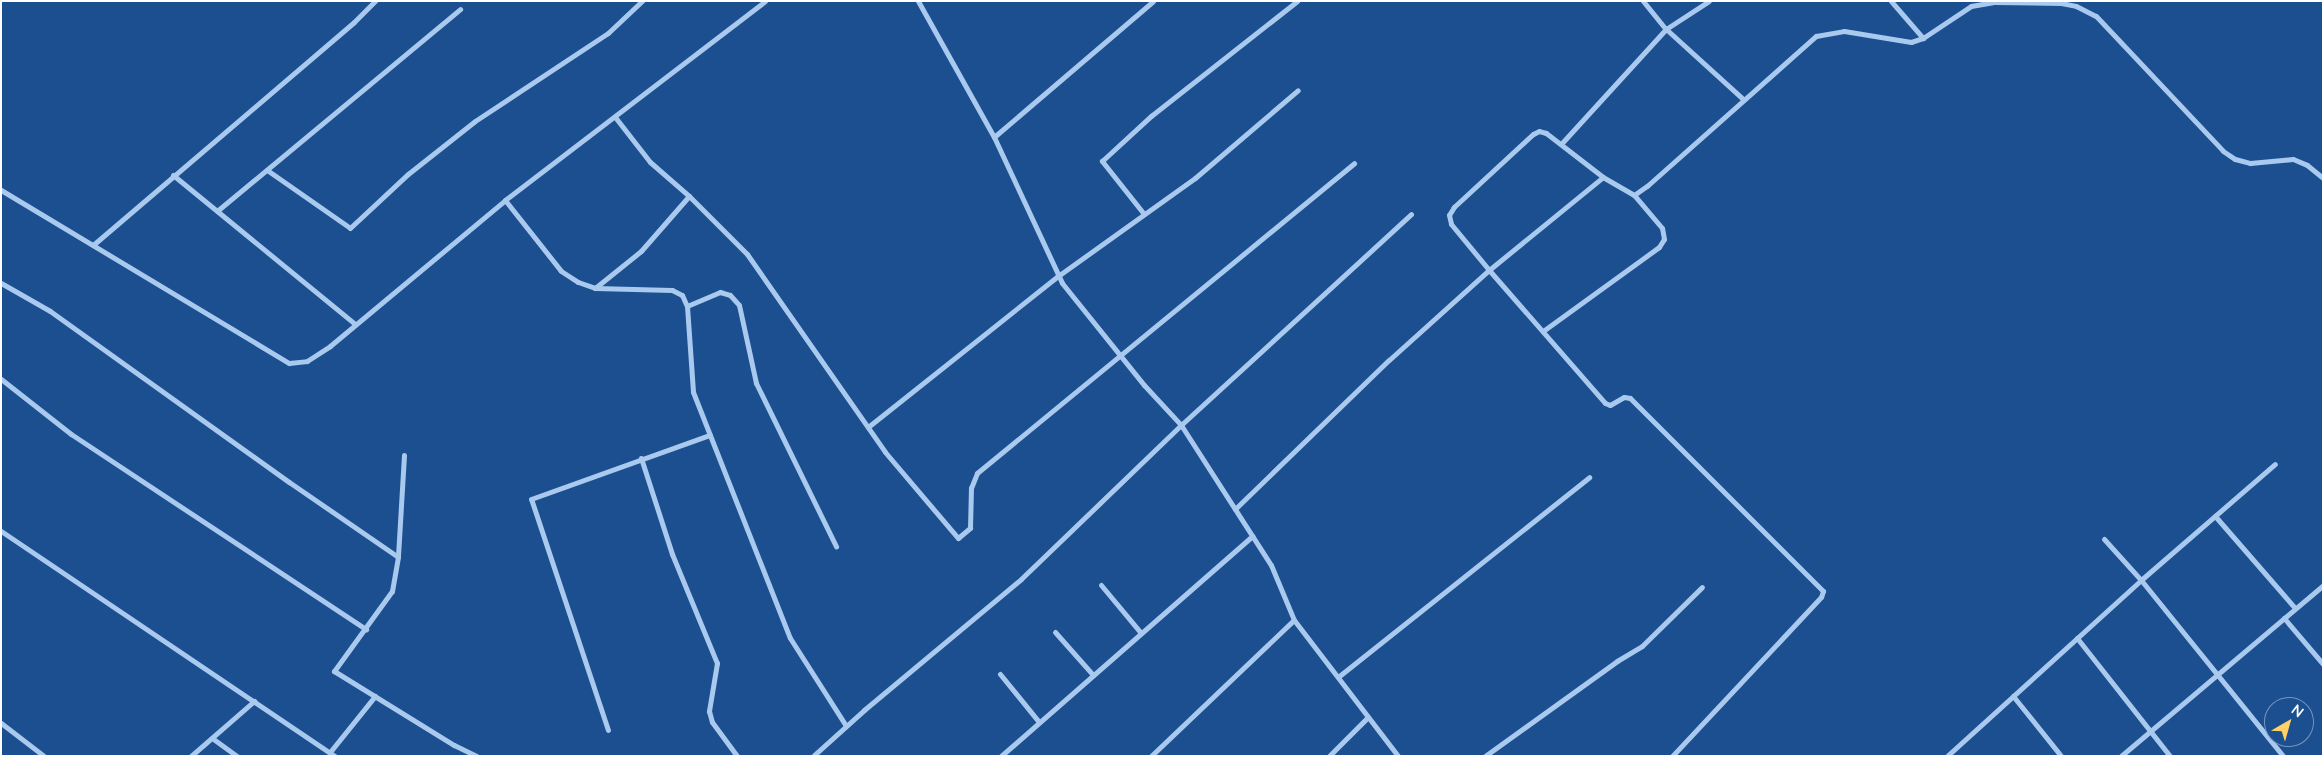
<!DOCTYPE html>
<style>
body{margin:0}
#map{position:relative;width:2324px;height:757px;overflow:hidden;background:#1b4f8f;font-family:Lato,sans-serif}
div>[style]{position:absolute}
[style*='--x']{left:calc(var(--x)*1px);top:calc(var(--y)*1px);width:calc(var(--w)*1px);rotate:calc(var(--a)*1deg)}
.street>*{height:5px;margin:-2.5px;padding:0 2.5px;transform-origin:2.5px;border-radius:2.5px;background:#a9c9ee}
span{translate:-50% -50%;white-space:nowrap;text-align:center;line-height:1.15;-webkit-text-stroke:4.5px #1b4f8f;paint-order:stroke}
.frame{position:absolute;inset:0;border:2px solid #fff;pointer-events:none}
.north{position:absolute;left:2264px;top:697px;width:50px;height:50px;box-sizing:border-box;background:#1b4f8f;border:1px solid #7695bc;border-radius:50%;rotate:38deg;font-size:14px;font-weight:700;line-height:20px;text-align:center;color:#fff}
.north::after{content:'';display:block;margin:auto;width:18px;height:22px;background:#ffd166;clip-path:polygon(50% 0,100% 100%,50% 72%,0 100%)}
</style>
<div id="map">
<div class="street">
<div style="--x:918;--y:1;--w:156;--a:60.8"></div>
<div style="--x:994;--y:137;--w:161;--a:65"></div>
<div style="--x:1062;--y:283;--w:131;--a:51.2"></div>
<div style="--x:1144;--y:385;--w:54;--a:47.2"></div>
<div style="--x:1181;--y:425;--w:166;--a:57.3"></div>
<div style="--x:1271;--y:565;--w:60;--a:67.3"></div>
<div style="--x:1294;--y:620;--w:171;--a:52.6"></div>
<div style="--x:1643;--y:1;--w:36;--a:51"></div>
<div style="--x:1666;--y:29;--w:105;--a:42.3"></div>
<div style="--x:1891;--y:1;--w:49;--a:49.1"></div>
<div style="--x:615;--y:117;--w:57;--a:52.1"></div>
<div style="--x:650;--y:162;--w:52;--a:41.1"></div>
<div style="--x:689;--y:196;--w:82;--a:45"></div>
<div style="--x:747;--y:254;--w:241;--a:55.1"></div>
<div style="--x:885;--y:452;--w:113;--a:49.7"></div>
<div style="--x:958;--y:538;--w:16;--a:-40"></div>
<div style="--x:970;--y:528;--w:40;--a:-88.6"></div>
<div style="--x:971;--y:488;--w:16;--a:-68"></div>
<div style="--x:977;--y:473;--w:488;--a:-39.4"></div>
<div style="--x:994;--y:137;--w:209;--a:-40.5"></div>
<div style="--x:1561;--y:144;--w:156;--a:-47.6"></div>
<div style="--x:1666;--y:29;--w:51;--a:-33.1"></div>
<div style="--x:267;--y:170;--w:101;--a:34.9"></div>
<div style="--x:350;--y:228;--w:79;--a:-43"></div>
<div style="--x:408;--y:174;--w:85;--a:-38.3"></div>
<div style="--x:475;--y:121;--w:159;--a:-33.5"></div>
<div style="--x:608;--y:33;--w:47;--a:-43.3"></div>
<div style="--x:173;--y:175;--w:235;--a:39.3"></div>
<div style="--x:1;--y:190;--w:336;--a:31"></div>
<div style="--x:289;--y:363;--w:18;--a:-6"></div>
<div style="--x:307;--y:361;--w:27;--a:-33"></div>
<div style="--x:330;--y:346;--w:228;--a:-39.8"></div>
<div style="--x:505;--y:200;--w:327;--a:-37.4"></div>
<div style="--x:1634;--y:195;--w:16;--a:-35"></div>
<div style="--x:1647;--y:186;--w:226;--a:-41.6"></div>
<div style="--x:1816;--y:36;--w:28;--a:-10"></div>
<div style="--x:1844;--y:31;--w:68;--a:9.3"></div>
<div style="--x:1911;--y:42;--w:13;--a:-18"></div>
<div style="--x:1923;--y:38;--w:58;--a:-33.7"></div>
<div style="--x:1971;--y:6;--w:22;--a:-10"></div>
<div style="--x:1993;--y:2;--w:68;--a:0.8"></div>
<div style="--x:2061;--y:3;--w:15;--a:11"></div>
<div style="--x:2076;--y:6;--w:22;--a:27"></div>
<div style="--x:2096;--y:16;--w:185;--a:46.7"></div>
<div style="--x:2223;--y:151;--w:14;--a:34"></div>
<div style="--x:2235;--y:159;--w:16;--a:15"></div>
<div style="--x:2250;--y:163;--w:43;--a:-5.3"></div>
<div style="--x:2293;--y:159;--w:15;--a:23"></div>
<div style="--x:2307;--y:165;--w:21;--a:39"></div>
<div style="--x:505;--y:200;--w:90;--a:51.7"></div>
<div style="--x:561;--y:271;--w:20;--a:33"></div>
<div style="--x:578;--y:282;--w:18;--a:19"></div>
<div style="--x:595;--y:288;--w:77;--a:1.5"></div>
<div style="--x:672;--y:290;--w:11;--a:27"></div>
<div style="--x:682;--y:295;--w:12;--a:66"></div>
<div style="--x:687;--y:306;--w:86;--a:86"></div>
<div style="--x:693;--y:392;--w:264;--a:68.5"></div>
<div style="--x:790;--y:638;--w:104;--a:57.5"></div>
<div style="--x:217;--y:211;--w:316;--a:-39.7"></div>
<div style="--x:1144;--y:214;--w:68;--a:-128.4"></div>
<div style="--x:1102;--y:161;--w:67;--a:-42.6"></div>
<div style="--x:1151;--y:116;--w:186;--a:-38.2"></div>
<div style="--x:93;--y:245;--w:343;--a:-40.5"></div>
<div style="--x:354;--y:22;--w:30;--a:-45"></div>
<div style="--x:1;--y:283;--w:56;--a:29.7"></div>
<div style="--x:50;--y:311;--w:294;--a:35.6"></div>
<div style="--x:289;--y:482;--w:132;--a:34.5"></div>
<div style="--x:595;--y:288;--w:59;--a:-38.8"></div>
<div style="--x:641;--y:251;--w:73;--a:-48.9"></div>
<div style="--x:687;--y:306;--w:36;--a:-23"></div>
<div style="--x:720;--y:292;--w:10;--a:17"></div>
<div style="--x:730;--y:295;--w:13;--a:48"></div>
<div style="--x:739;--y:305;--w:80;--a:77.7"></div>
<div style="--x:756;--y:383;--w:182;--a:63.9"></div>
<div style="--x:1543;--y:331;--w:143;--a:-35.9"></div>
<div style="--x:1659;--y:247;--w:9;--a:-58"></div>
<div style="--x:1664;--y:239;--w:11;--a:-100"></div>
<div style="--x:1662;--y:228;--w:43;--a:-130.3"></div>
<div style="--x:1634;--y:195;--w:36;--a:-150"></div>
<div style="--x:1603;--y:177;--w:72;--a:-142.3"></div>
<div style="--x:1546;--y:133;--w:7;--a:-164"></div>
<div style="--x:1539;--y:131;--w:7;--a:153"></div>
<div style="--x:1533;--y:134;--w:108;--a:137.3"></div>
<div style="--x:1454;--y:207;--w:9;--a:122"></div>
<div style="--x:1449;--y:215;--w:9;--a:77"></div>
<div style="--x:1451;--y:224;--w:60;--a:50.4"></div>
<div style="--x:1489;--y:270;--w:176;--a:48.9"></div>
<div style="--x:1605;--y:403;--w:5;--a:22"></div>
<div style="--x:1610;--y:405;--w:16;--a:-30"></div>
<div style="--x:1624;--y:397;--w:6;--a:9"></div>
<div style="--x:1630;--y:398;--w:273;--a:45"></div>
<div style="--x:1823;--y:591;--w:6;--a:108"></div>
<div style="--x:1821;--y:597;--w:218;--a:133.1"></div>
<div style="--x:1;--y:379;--w:89;--a:38.2"></div>
<div style="--x:71;--y:434;--w:354;--a:33.5"></div>
<div style="--x:868;--y:427;--w:243;--a:-38.5"></div>
<div style="--x:1058;--y:276;--w:168;--a:-35.6"></div>
<div style="--x:1195;--y:178;--w:135;--a:-40.5"></div>
<div style="--x:404;--y:455;--w:102;--a:93.4"></div>
<div style="--x:398;--y:557;--w:35;--a:100"></div>
<div style="--x:392;--y:591;--w:99;--a:125.9"></div>
<div style="--x:334;--y:671;--w:141;--a:31.7"></div>
<div style="--x:454;--y:745;--w:25;--a:26"></div>
<div style="--x:641;--y:458;--w:101;--a:72.1"></div>
<div style="--x:672;--y:554;--w:118;--a:67.6"></div>
<div style="--x:717;--y:663;--w:49;--a:99.5"></div>
<div style="--x:709;--y:711;--w:11;--a:75"></div>
<div style="--x:712;--y:722;--w:42;--a:53.7"></div>
<div style="--x:1235;--y:509;--w:214;--a:-44.1"></div>
<div style="--x:1389;--y:360;--w:135;--a:-42"></div>
<div style="--x:1489;--y:270;--w:147;--a:-39.2"></div>
<div style="--x:2215;--y:516;--w:122;--a:49"></div>
<div style="--x:1;--y:531;--w:403;--a:34"></div>
<div style="--x:2104;--y:539;--w:55;--a:47.9"></div>
<div style="--x:2141;--y:580;--w:226;--a:51.1"></div>
<div style="--x:1101;--y:585;--w:62;--a:50.2"></div>
<div style="--x:2284;--y:618;--w:60;--a:49.7"></div>
<div style="--x:1055;--y:632;--w:57;--a:48.5"></div>
<div style="--x:2077;--y:638;--w:150;--a:51.8"></div>
<div style="--x:1000;--y:674;--w:62;--a:50.9"></div>
<div style="--x:1338;--y:677;--w:321;--a:-38.5"></div>
<div style="--x:2013;--y:696;--w:77;--a:51.3"></div>
<div style="--x:1;--y:723;--w:54;--a:37.5"></div>
<div style="--x:608;--y:730;--w:243;--a:-108.4"></div>
<div style="--x:531;--y:499;--w:190;--a:-19.7"></div>
<div style="--x:212;--y:738;--w:31;--a:36"></div>
<div style="--x:330;--y:752;--w:72;--a:-51.2"></div>
<div style="--x:191;--y:756;--w:84;--a:-41.1"></div>
<div style="--x:813;--y:756;--w:69;--a:-42"></div>
<div style="--x:864;--y:710;--w:204;--a:-39.8"></div>
<div style="--x:1021;--y:579;--w:222;--a:-43.9"></div>
<div style="--x:1181;--y:425;--w:312;--a:-42.5"></div>
<div style="--x:1001;--y:756;--w:334;--a:-41.2"></div>
<div style="--x:1151;--y:756;--w:197;--a:-43.6"></div>
<div style="--x:1329;--y:756;--w:55;--a:-45"></div>
<div style="--x:1485;--y:756;--w:163;--a:-35.7"></div>
<div style="--x:1617;--y:661;--w:29;--a:-31"></div>
<div style="--x:1642;--y:646;--w:84;--a:-44.5"></div>
<div style="--x:1947;--y:756;--w:262;--a:-42.2"></div>
<div style="--x:2141;--y:580;--w:177;--a:-40.9"></div>
<div style="--x:2121;--y:756;--w:265;--a:-40.2"></div>
</div>
<div class="frame"></div>
<div class="north">N</div>
</div>
